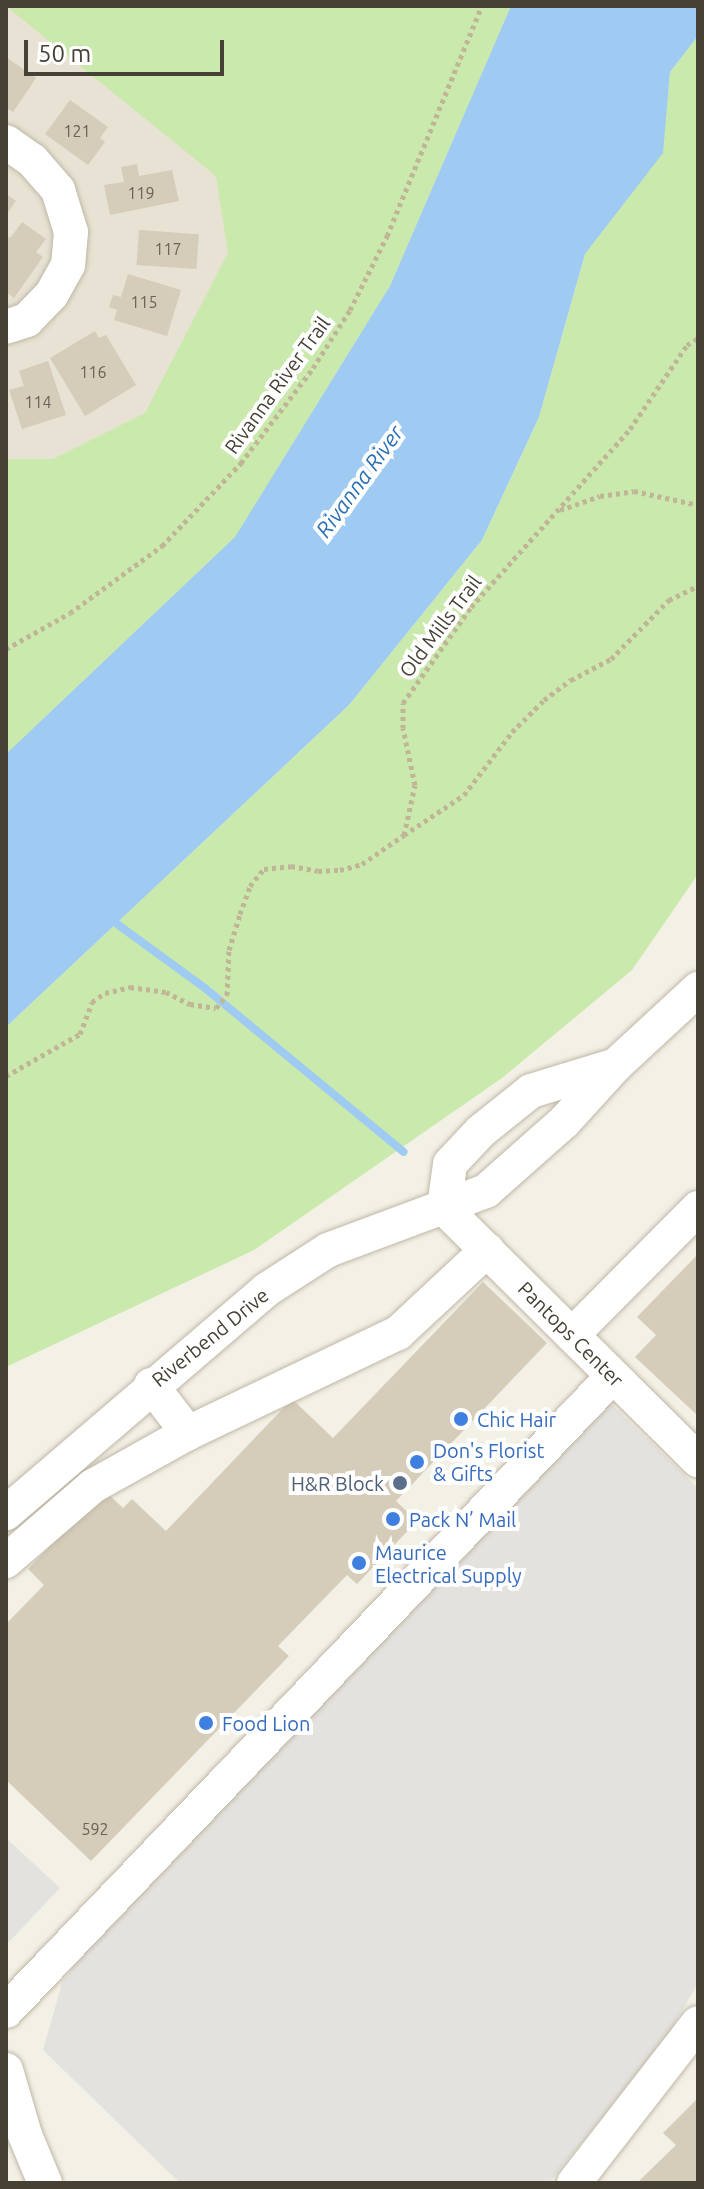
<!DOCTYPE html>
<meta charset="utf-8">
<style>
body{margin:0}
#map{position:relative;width:704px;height:2189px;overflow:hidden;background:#f3f0e5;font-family:Ubuntu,sans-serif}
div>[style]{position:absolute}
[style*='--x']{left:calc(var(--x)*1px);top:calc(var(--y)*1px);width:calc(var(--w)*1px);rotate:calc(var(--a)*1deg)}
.residential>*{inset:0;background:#e7e2d3}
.green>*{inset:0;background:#cae9ac}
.parking>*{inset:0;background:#e4e2de}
.water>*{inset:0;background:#9fcbf2}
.stream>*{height:8px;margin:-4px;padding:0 4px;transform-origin:4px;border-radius:4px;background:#9fcbf2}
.building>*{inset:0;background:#d5ccba;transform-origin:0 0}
.path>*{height:5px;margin-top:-2.5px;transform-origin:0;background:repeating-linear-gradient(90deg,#c1b598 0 4px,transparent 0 8px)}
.roads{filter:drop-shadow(0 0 2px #bfb8a7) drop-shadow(0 0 2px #bfb8a7)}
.minor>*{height:34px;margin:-17px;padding:0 17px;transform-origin:17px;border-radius:17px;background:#fff}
.dots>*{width:22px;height:22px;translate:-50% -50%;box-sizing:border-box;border:4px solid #fff;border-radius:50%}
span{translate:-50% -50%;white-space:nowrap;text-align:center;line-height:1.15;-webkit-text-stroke:8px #fff;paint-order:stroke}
.number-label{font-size:16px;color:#6a6356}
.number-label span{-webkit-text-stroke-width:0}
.street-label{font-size:20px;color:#464035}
.shop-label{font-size:20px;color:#366cbe}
.left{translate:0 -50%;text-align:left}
.service-label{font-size:20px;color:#4e5e75}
.right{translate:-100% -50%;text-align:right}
.water-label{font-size:22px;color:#2a71b5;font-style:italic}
.frame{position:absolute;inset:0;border:8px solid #464035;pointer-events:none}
.scale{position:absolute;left:24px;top:40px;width:200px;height:36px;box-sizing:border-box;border:4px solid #464035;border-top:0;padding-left:10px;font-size:24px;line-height:28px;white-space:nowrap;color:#464035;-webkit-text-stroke:6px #fff;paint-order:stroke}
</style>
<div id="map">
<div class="residential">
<div style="clip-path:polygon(6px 6px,531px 6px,254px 554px,6px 764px)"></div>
</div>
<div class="green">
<div style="clip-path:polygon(6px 6px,511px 6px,390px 286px,235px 537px,6px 754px,6px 459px,53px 459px,145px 413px,228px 253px,216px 176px)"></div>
<div style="clip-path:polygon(698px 36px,698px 874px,632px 970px,502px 1078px,254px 1250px,6px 1367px,6px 1027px,349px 705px,482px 540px,539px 417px,585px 254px,662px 153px,670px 72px)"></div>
</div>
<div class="parking">
<div style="clip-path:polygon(608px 1401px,698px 1488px,698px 1983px,668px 2035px,549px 2183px,180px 2183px,43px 2050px,62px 1983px,83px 1951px)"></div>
<div style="clip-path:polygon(6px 1838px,60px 1888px,6px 1945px)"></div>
</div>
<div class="water">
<div style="clip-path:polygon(511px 6px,698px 6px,698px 36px,670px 72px,663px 153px,585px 254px,539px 417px,482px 540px,349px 705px,6px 1027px,6px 754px,235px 537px,390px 286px)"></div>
</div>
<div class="stream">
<div style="--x:117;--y:924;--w:110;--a:36.1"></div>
<div style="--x:206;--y:989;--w:256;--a:39.5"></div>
</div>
<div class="building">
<div style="clip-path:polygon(6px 57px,36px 78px,13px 112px,6px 108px)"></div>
<div style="clip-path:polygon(70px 100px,108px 127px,100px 138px,105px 142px,88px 165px,45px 134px)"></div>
<div style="clip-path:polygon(137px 164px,139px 176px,172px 170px,179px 201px,110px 215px,104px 185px,124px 182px,121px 167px)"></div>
<div style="clip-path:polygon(6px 194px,16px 201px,6px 215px)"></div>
<div style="clip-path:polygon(22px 222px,46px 239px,36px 252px,43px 257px,14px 298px,6px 292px,6px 238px,11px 237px)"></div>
<div style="left:139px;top:230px;width:60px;height:35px;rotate:4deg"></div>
<div style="clip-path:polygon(128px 274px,181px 290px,167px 336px,114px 320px,117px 310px,109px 307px,113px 295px,121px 297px)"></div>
<div style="clip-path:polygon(95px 331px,99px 338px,106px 335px,136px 385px,85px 416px,50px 358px)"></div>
<div style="clip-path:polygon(48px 361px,66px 415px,22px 429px,9px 390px,24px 386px,19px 371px)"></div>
<div style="clip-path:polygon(698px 1254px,698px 1414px,697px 1415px,635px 1357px,656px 1335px,637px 1317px)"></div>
<div style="clip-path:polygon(483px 1282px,547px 1343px,396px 1501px,417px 1521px,357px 1584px,347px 1575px,278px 1646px,289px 1656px,91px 1861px,6px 1780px,6px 1624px,44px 1585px,28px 1569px,104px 1490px,123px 1508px,132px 1499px,166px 1531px,292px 1399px,333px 1438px)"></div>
<div style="clip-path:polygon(698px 2098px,698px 2183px,637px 2183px,676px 2145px,663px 2133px)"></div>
</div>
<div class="path">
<div style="--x:560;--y:510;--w:42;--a:-19.3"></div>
<div style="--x:600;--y:496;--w:34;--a:-8"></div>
<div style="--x:634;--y:491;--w:66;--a:12.3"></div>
<div style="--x:6;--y:649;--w:73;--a:-29.4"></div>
<div style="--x:70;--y:613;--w:114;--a:-36.1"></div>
<div style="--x:162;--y:546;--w:115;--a:-46.4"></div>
<div style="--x:241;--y:463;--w:119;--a:-52.8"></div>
<div style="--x:313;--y:368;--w:69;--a:-57.5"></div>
<div style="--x:350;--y:310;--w:83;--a:-63.4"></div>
<div style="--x:387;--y:236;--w:249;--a:-67.6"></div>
<div style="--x:404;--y:835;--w:72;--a:-33.7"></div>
<div style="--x:464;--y:795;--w:79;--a:-52.7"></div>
<div style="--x:512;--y:732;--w:45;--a:-45"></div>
<div style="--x:544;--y:700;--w:34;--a:-37"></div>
<div style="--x:571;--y:680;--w:45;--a:-27.7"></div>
<div style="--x:611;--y:659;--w:83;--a:-45.5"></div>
<div style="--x:669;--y:600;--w:32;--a:-26"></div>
<div style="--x:6;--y:1076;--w:85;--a:-29.6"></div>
<div style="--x:80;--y:1034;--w:34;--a:-69"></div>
<div style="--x:92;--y:1002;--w:16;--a:-35"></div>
<div style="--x:105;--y:993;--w:26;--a:-13"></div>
<div style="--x:130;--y:987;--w:36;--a:8"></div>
<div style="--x:166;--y:992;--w:27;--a:27"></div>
<div style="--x:190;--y:1004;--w:26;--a:9"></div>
<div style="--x:216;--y:1008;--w:17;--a:-50"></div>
<div style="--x:227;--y:995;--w:45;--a:-87.5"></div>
<div style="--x:229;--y:950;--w:38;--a:-73"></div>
<div style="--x:240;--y:914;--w:30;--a:-70"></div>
<div style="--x:250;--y:886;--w:22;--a:-51"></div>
<div style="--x:264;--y:869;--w:27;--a:-6"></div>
<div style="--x:291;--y:866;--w:27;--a:10"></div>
<div style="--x:318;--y:871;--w:22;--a:-3"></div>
<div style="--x:340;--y:870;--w:23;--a:-15"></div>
<div style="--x:362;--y:864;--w:51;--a:-34.6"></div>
<div style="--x:404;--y:835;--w:51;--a:-77.6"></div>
<div style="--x:415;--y:785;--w:58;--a:-101.9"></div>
<div style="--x:403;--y:728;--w:25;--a:-90"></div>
<div style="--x:403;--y:703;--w:118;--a:-54.7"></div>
<div style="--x:471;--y:607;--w:239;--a:-48.2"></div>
<div style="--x:630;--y:429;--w:102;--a:-55.8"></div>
<div style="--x:687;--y:345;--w:13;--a:-32"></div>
</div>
<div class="roads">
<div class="minor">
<div style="--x:6;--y:142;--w:32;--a:35"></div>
<div style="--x:32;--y:160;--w:40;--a:49"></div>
<div style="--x:58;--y:190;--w:44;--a:72.8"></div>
<div style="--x:71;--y:232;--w:33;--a:95"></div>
<div style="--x:68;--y:265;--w:33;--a:119"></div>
<div style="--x:52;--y:294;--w:36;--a:134"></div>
<div style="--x:27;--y:320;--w:22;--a:162"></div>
<div style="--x:444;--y:1208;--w:358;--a:44.8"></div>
<div style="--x:444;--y:1208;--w:44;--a:-82.2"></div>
<div style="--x:450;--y:1164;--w:45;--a:-46.8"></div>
<div style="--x:481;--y:1131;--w:64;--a:-38.7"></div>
<div style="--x:531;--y:1091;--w:89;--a:-17"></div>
<div style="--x:572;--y:1335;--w:179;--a:-45.2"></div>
<div style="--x:151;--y:1385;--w:61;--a:52.4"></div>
<div style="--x:6;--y:1513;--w:343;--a:-40.6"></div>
<div style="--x:266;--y:1290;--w:74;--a:-32.8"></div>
<div style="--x:328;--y:1250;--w:169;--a:-20.5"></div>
<div style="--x:486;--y:1191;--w:104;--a:-41.5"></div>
<div style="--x:564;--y:1122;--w:77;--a:-47.6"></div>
<div style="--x:616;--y:1065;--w:112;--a:-42.8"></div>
<div style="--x:6;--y:1561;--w:115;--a:-40.8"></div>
<div style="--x:93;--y:1486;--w:109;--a:-29.2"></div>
<div style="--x:188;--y:1433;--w:233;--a:-25.5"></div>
<div style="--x:398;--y:1333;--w:122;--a:-43"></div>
<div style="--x:6;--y:2011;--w:878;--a:-46.29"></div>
<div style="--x:6;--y:2070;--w:68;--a:73.7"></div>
<div style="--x:25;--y:2135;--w:52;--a:67.4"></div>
<div style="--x:574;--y:2183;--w:202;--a:-52.2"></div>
</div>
</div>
<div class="dots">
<div style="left:461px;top:1419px;background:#3f7fe0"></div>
<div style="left:417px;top:1462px;background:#3f7fe0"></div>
<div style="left:400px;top:1483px;background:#5c6f8a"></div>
<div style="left:393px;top:1519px;background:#3f7fe0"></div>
<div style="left:359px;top:1563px;background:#3f7fe0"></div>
<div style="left:206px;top:1723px;background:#3f7fe0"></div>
</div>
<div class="number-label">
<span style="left:77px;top:131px">121</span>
<span style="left:141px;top:193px">119</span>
<span style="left:168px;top:249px">117</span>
<span style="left:144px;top:302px">115</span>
<span style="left:93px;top:372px">116</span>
<span style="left:38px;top:402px">114</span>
<span style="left:95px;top:1829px">592</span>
</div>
<div class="street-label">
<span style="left:277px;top:385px;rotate:-54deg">Rivanna River Trail</span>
<span style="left:440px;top:626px;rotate:-53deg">Old Mills Trail</span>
<span style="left:571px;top:1334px;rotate:45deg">Pantops Center</span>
<span style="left:210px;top:1337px;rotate:-39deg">Riverbend Drive</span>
</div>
<div class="shop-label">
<span class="left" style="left:477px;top:1419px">Chic Hair</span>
<span class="left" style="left:433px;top:1462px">Don's Florist<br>&amp; Gifts</span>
<span class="left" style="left:409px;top:1519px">Pack N’ Mail</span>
<span class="left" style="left:375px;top:1564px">Maurice<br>Electrical Supply</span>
<span class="left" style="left:222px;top:1723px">Food Lion</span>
</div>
<div class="service-label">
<span class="right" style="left:384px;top:1483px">H&amp;R Block</span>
</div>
<div class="water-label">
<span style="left:359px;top:481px;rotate:-54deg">Rivanna River</span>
</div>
<div class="frame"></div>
<div class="scale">50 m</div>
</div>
